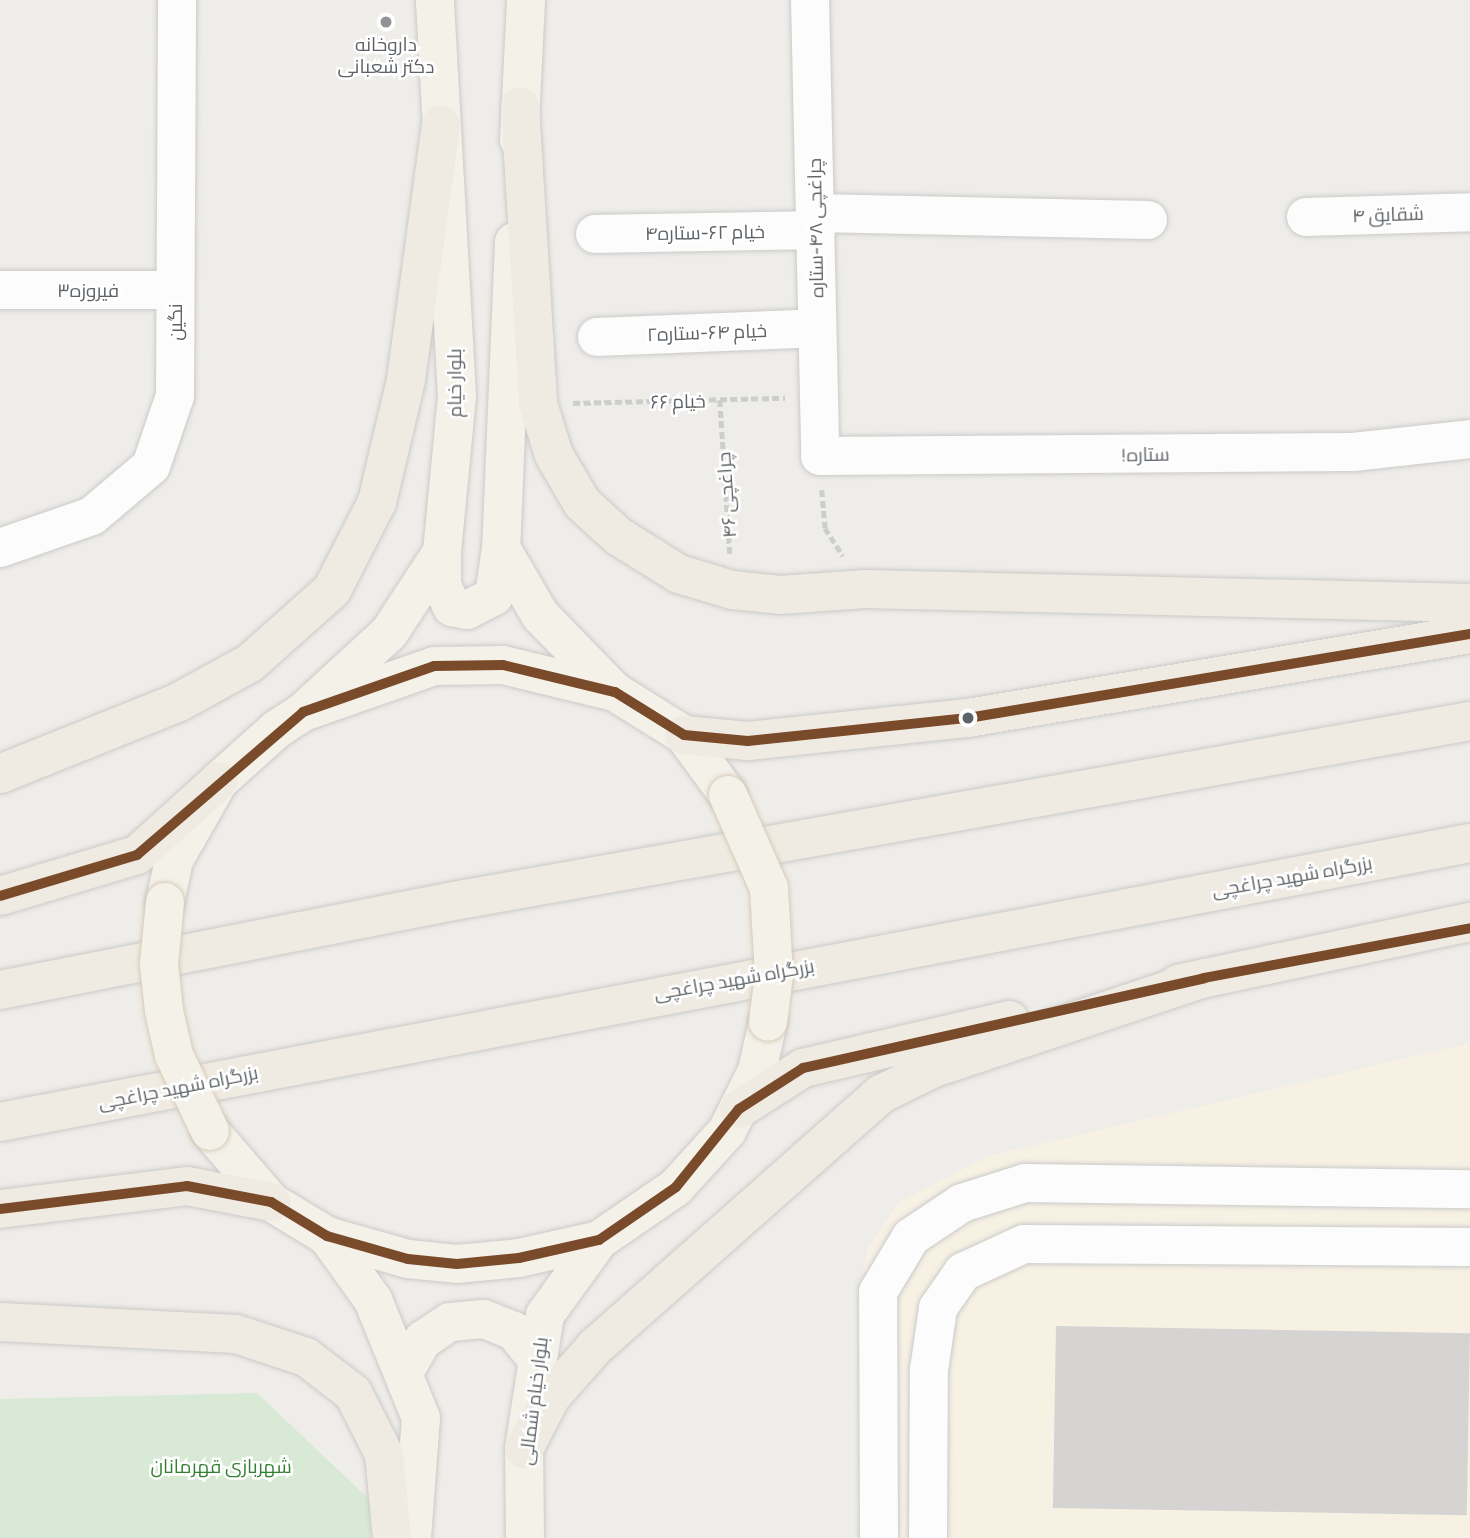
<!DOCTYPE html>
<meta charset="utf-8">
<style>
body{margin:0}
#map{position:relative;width:1470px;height:1538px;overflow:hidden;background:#efede9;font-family:Commissioner,Cairo,sans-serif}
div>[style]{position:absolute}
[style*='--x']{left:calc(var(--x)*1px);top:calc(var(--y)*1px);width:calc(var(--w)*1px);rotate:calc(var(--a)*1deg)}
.commercial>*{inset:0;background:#f7f1e4}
.green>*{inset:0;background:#d8ead5}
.building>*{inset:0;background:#d5d4d2;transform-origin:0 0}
.path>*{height:4.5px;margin-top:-2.25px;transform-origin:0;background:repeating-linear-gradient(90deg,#cbcecb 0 7px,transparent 0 10.5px)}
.roads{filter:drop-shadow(0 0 2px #cacaca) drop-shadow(0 0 2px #cacaca)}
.minor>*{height:38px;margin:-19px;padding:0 19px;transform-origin:19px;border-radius:19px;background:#fdfcfc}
.major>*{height:38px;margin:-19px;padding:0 19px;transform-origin:19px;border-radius:19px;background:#f4f1e9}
.highway>*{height:38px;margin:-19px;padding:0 19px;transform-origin:19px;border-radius:19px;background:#f0ebe2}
.bridges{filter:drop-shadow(0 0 2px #d6cbb8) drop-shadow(0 0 2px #d6cbb8)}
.major-bridge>*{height:38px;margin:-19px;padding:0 19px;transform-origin:19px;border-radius:19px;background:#f4f1e9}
.bus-1>*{height:10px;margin:-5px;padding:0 5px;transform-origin:5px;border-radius:5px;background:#7a4b2a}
.dots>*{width:19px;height:19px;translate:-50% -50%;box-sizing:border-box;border:4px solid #fff;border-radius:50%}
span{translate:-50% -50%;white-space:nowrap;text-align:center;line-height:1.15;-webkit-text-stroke:5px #fff;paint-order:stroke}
.poi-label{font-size:19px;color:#5e6367}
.street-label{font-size:19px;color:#5e6367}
.park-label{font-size:19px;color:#358134}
</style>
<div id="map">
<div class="commercial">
<div style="clip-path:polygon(1470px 1043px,1470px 1538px,859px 1538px,858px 1299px,868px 1248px,898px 1203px,989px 1156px)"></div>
</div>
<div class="green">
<div style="clip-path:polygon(257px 1393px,370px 1500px,370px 1538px,0 1538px,0 1399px)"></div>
</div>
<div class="building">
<div style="left:1056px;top:1326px;width:414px;height:182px;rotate:1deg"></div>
</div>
<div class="path">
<div style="--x:720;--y:400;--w:154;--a:86.3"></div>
<div style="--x:573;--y:403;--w:212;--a:-1.4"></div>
<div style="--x:822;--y:490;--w:38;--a:85"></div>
<div style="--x:825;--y:528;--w:33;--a:57"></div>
</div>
<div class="roads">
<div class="minor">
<div style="--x:810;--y:0;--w:456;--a:88.7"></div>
<div style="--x:820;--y:456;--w:533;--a:-0.43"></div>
<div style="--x:1353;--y:452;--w:118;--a:-6.3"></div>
<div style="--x:815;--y:213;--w:333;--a:1.2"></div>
<div style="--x:1306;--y:217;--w:164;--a:-1.7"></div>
<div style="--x:595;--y:234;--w:221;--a:-1"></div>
<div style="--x:0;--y:290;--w:175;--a:0"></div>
<div style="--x:597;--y:337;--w:220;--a:-2.3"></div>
<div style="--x:0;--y:548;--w:97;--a:-19.2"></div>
<div style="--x:92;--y:516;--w:77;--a:-40.3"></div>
<div style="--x:151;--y:466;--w:74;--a:-71.1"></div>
<div style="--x:175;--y:396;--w:396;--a:-89.7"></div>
<div style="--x:879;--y:1538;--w:246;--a:-90.2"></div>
<div style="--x:878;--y:1292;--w:64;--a:-59"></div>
<div style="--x:911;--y:1237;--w:61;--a:-33.7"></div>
<div style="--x:962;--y:1203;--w:66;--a:-17.6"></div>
<div style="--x:1025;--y:1183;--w:445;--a:0.8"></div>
<div style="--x:928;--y:1538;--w:168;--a:-89.7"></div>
<div style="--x:929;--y:1370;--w:63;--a:-81.7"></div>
<div style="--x:938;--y:1308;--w:44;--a:-55.2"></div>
<div style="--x:963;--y:1272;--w:67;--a:-24.7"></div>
<div style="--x:1024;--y:1244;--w:446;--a:0.4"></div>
</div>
<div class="major">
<div style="--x:519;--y:140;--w:140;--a:-87.1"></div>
<div style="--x:514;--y:242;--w:306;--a:92.4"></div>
<div style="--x:501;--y:548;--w:78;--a:59.8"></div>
<div style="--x:540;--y:615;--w:107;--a:45.8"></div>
<div style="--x:442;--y:552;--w:33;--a:90"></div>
<div style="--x:442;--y:585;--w:24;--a:66"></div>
<div style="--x:452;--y:607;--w:15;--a:11"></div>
<div style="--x:467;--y:610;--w:30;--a:-27"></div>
<div style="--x:494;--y:596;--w:49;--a:-81.7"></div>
<div style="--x:303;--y:712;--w:117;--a:-42.6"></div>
<div style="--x:389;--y:633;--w:97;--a:-56.8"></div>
<div style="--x:442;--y:552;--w:157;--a:-84.5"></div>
<div style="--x:457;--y:396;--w:397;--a:-93.2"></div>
<div style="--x:165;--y:902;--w:43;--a:-77.9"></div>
<div style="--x:174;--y:860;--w:91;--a:-60.3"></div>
<div style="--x:219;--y:781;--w:78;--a:-41.9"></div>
<div style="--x:277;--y:729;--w:31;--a:-33"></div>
<div style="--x:303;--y:712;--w:139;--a:-19.3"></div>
<div style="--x:434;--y:666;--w:69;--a:-0.8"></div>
<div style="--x:503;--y:665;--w:115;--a:13.6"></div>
<div style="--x:615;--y:692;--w:81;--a:31.9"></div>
<div style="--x:684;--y:735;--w:74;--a:53.7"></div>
<div style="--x:210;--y:1131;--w:94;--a:49.3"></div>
<div style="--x:271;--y:1202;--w:66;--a:31.3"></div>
<div style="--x:327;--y:1236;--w:84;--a:15.9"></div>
<div style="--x:408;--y:1259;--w:49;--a:5.8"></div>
<div style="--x:457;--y:1264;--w:62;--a:-5.5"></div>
<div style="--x:519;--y:1258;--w:82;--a:-12.7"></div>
<div style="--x:599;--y:1240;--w:93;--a:-34.5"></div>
<div style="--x:676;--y:1187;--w:76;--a:-47.7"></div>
<div style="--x:727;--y:1131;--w:67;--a:-63.4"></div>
<div style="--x:757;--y:1071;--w:50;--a:-77.3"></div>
<div style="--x:327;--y:1236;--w:79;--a:54.3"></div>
<div style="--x:373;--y:1300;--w:127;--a:67.9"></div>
<div style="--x:421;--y:1418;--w:120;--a:94.3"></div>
<div style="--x:406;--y:1369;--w:34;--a:-60"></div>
<div style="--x:423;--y:1340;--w:32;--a:-34"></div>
<div style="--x:450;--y:1322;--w:34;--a:-5"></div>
<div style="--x:484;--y:1319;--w:32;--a:22"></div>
<div style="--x:514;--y:1331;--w:33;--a:51"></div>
<div style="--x:525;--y:1538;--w:89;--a:-90.6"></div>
<div style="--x:524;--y:1449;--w:136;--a:-81.1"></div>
<div style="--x:545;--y:1315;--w:92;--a:-54.2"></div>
</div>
<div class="highway">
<div style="--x:520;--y:106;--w:299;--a:86.5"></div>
<div style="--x:538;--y:404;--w:53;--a:72.6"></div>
<div style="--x:554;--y:455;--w:56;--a:59.7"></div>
<div style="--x:582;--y:503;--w:49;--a:42.5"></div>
<div style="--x:618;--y:536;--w:72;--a:31.9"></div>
<div style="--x:679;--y:574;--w:55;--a:16.8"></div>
<div style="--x:732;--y:590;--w:48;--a:5.9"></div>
<div style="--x:780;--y:595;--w:85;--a:-4"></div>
<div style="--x:865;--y:589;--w:605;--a:1.33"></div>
<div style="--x:684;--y:735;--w:64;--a:5.4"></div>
<div style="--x:748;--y:741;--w:221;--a:-6"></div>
<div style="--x:968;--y:718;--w:509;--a:-9.5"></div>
<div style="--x:0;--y:774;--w:193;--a:-21.9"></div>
<div style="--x:179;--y:702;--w:81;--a:-28.8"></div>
<div style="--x:250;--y:663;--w:110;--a:-41.7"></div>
<div style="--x:332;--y:590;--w:99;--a:-62.9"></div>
<div style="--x:377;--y:502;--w:125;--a:-76.6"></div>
<div style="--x:406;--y:380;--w:258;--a:-82.2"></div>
<div style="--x:0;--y:896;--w:143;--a:-16.7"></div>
<div style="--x:137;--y:855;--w:110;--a:-42.1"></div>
<div style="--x:1178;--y:984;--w:299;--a:-12"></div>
<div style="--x:0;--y:990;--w:474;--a:-11.1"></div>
<div style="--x:465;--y:899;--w:1021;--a:-10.04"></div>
<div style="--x:739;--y:1109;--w:76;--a:-32.6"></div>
<div style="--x:803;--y:1068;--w:212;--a:-13.1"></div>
<div style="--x:0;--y:1122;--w:1496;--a:-10.75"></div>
<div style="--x:0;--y:1209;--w:188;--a:-7"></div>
<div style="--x:187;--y:1186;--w:86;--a:10.8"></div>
<div style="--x:0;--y:1322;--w:236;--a:2.9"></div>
<div style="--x:236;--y:1334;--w:74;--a:18.2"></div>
<div style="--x:306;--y:1357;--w:59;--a:37.5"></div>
<div style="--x:353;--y:1393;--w:68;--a:63.1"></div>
<div style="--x:384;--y:1454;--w:84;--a:84.6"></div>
<div style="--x:524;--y:1449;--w:59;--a:-62.6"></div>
<div style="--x:551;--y:1397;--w:67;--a:-48.7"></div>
<div style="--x:595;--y:1347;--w:382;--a:-41.5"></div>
<div style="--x:881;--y:1094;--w:59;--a:-26.1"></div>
<div style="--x:934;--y:1068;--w:285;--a:-18.4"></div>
</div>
</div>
<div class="bridges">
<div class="major-bridge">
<div style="--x:728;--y:795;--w:102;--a:66.2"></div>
<div style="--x:769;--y:888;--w:87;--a:86.7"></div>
<div style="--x:774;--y:975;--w:47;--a:97.3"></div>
<div style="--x:165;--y:902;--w:62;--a:95.5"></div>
<div style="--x:159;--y:964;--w:47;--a:83.9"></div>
<div style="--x:164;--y:1011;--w:45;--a:77.2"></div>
<div style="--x:174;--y:1055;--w:84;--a:64.7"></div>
</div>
</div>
<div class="bus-1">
<div style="--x:0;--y:896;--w:143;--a:-16.7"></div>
<div style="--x:137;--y:855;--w:219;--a:-40.7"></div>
<div style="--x:303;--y:712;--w:139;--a:-19.3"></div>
<div style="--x:434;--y:666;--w:69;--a:-0.8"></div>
<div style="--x:503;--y:665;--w:115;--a:13.6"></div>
<div style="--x:615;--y:692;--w:81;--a:31.9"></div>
<div style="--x:684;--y:735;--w:64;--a:5.4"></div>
<div style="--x:748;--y:741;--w:221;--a:-6"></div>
<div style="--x:968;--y:718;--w:509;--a:-9.5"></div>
<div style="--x:0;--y:1209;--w:188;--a:-7"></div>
<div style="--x:187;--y:1186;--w:86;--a:10.8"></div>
<div style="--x:271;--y:1202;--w:66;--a:31.3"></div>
<div style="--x:327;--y:1236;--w:84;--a:15.9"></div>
<div style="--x:408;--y:1259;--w:49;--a:5.8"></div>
<div style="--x:457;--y:1264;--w:62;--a:-5.5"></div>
<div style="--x:519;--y:1258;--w:82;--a:-12.7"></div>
<div style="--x:599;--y:1240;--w:93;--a:-34.5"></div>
<div style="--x:676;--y:1187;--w:100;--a:-51.1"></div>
<div style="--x:739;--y:1109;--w:76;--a:-32.6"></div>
<div style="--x:803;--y:1068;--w:411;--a:-12.6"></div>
<div style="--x:1204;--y:978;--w:271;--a:-10.6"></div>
</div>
<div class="dots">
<div style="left:386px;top:22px;background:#919394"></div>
<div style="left:968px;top:718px;background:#5e6367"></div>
</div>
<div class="poi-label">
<span style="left:386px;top:55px">داروخانه<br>دکتر شعبانی</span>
</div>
<div class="street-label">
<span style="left:1388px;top:214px;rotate:-2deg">شقایق ۴</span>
<span style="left:815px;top:228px;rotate:-91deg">چراغچی ۴۸-ستاره</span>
<span style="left:705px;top:232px;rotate:-1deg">خیام ۶۲-ستاره۴</span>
<span style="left:88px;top:290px">فیروزه۳</span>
<span style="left:175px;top:322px;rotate:-90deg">نگین</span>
<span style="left:707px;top:332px;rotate:-2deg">خیام ۶۴-ستاره۲</span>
<span style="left:454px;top:383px;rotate:-90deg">بلوار خیام</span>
<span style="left:678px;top:401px;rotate:-1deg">خیام ۶۶</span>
<span style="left:1145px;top:454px;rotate:-1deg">ستاره۱</span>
<span style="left:726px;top:495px;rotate:-94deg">چراغچی ۴۶</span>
<span style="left:1292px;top:876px;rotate:-10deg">بزرگراه شهید چراغچی</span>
<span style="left:734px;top:979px;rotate:-10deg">بزرگراه شهید چراغچی</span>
<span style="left:178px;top:1087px;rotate:-11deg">بزرگراه شهید چراغچی</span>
<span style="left:533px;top:1401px;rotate:-83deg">بلوار خیام شمالی</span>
</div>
<div class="park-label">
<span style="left:221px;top:1466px">شهربازی قهرمانان</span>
</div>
</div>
